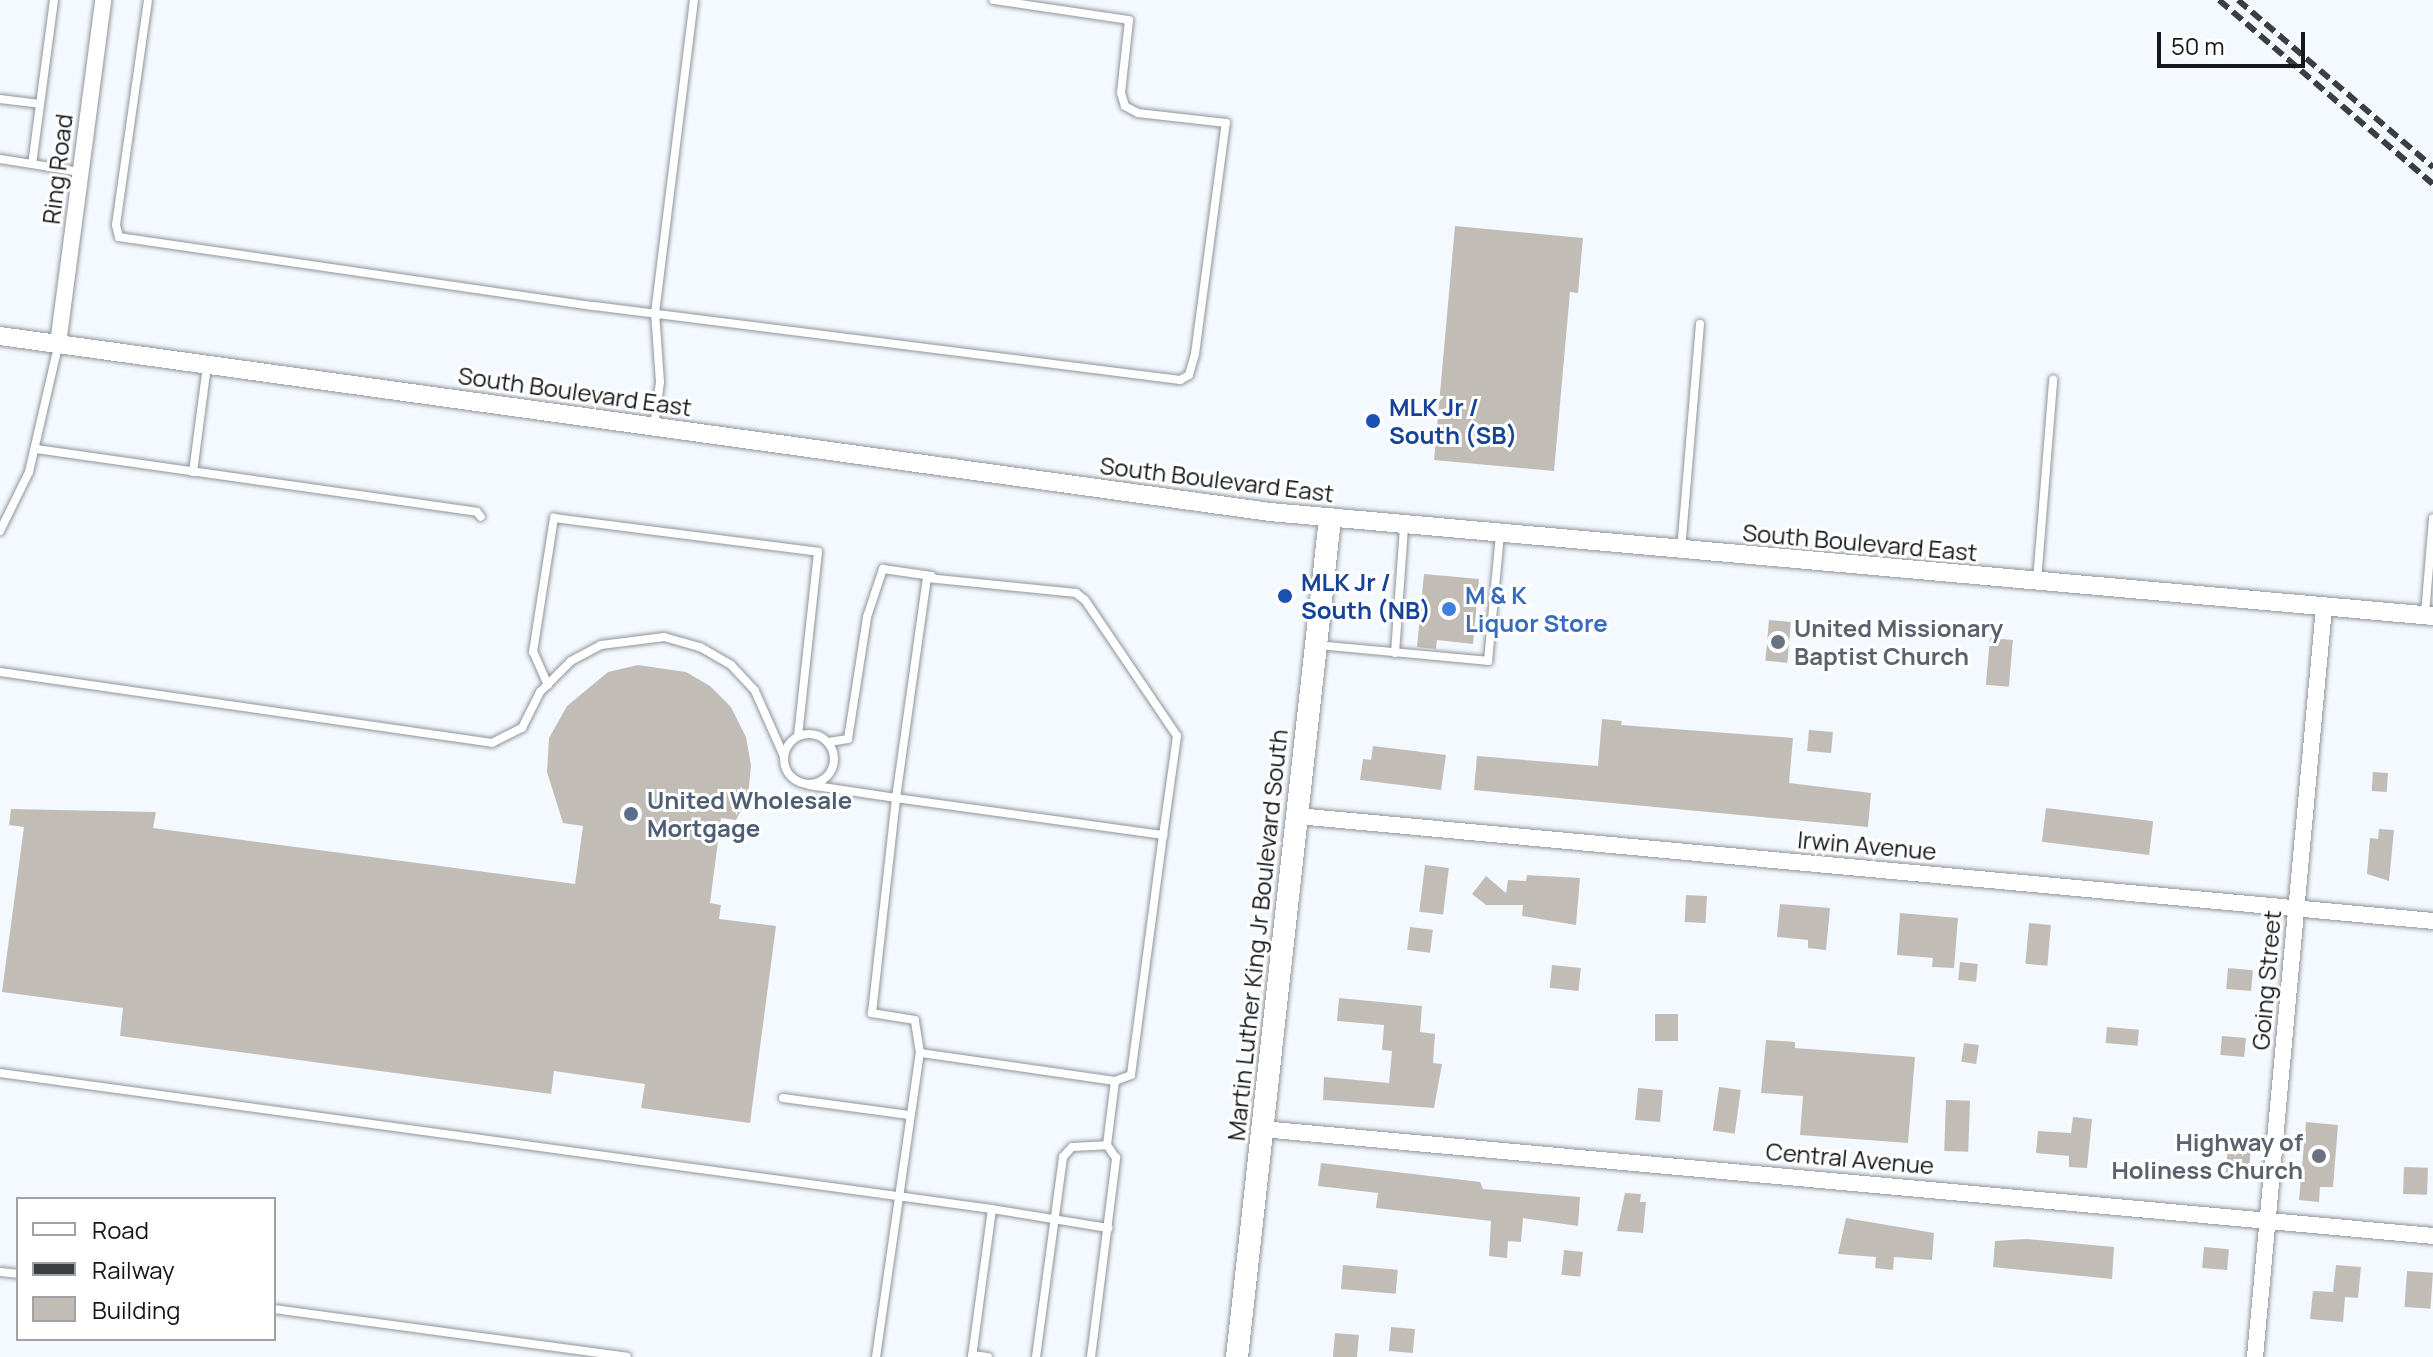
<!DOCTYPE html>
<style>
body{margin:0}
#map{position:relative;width:2433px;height:1357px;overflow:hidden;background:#f3f9fe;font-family:Manrope,sans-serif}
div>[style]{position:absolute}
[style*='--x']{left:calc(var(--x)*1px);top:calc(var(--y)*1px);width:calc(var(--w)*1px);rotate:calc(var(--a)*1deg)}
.building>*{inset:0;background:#c2bcb7;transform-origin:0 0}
.roads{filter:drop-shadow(0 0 2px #8f9499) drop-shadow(0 0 2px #8f9499)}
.service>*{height:8px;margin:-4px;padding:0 4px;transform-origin:4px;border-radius:4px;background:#fff}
.service>.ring{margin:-4px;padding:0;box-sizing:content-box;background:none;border:8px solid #fff;border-radius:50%}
.minor>*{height:16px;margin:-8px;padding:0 8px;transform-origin:8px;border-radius:8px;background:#fff}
.tertiary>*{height:18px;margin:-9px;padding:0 9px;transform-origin:9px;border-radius:9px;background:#fff}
.secondary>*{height:22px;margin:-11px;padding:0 11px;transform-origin:11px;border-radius:11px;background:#fff}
.rail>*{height:6px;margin-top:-3px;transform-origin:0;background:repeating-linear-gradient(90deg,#3c3f42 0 12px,transparent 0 18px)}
.dots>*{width:22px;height:22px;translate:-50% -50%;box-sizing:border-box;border:4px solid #fff;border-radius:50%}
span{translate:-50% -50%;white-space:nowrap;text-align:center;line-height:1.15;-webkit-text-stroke:6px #fff;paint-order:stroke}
.street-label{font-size:24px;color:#151719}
.transit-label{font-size:24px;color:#164399;font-weight:700}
.left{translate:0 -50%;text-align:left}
.shop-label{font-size:24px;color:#366cbe;font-weight:700}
.worship-label{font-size:24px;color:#5b616d;font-weight:700}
.right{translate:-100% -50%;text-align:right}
.service-label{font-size:24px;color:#4e5e75;font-weight:700}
.legend{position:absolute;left:16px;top:1197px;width:260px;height:144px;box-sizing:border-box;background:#fff;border:2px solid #a1a2a3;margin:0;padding:10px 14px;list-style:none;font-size:24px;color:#151719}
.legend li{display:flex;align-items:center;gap:16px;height:40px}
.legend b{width:40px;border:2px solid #a1a2a3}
.scale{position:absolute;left:2157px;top:32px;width:148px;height:36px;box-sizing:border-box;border:4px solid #151719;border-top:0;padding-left:10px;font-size:24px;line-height:28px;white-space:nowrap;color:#151719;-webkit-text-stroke:6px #fff;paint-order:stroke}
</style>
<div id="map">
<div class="building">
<div style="clip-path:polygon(1455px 226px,1583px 238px,1578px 293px,1570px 292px,1554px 471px,1434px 460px)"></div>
<div style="clip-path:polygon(1424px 574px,1479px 579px,1473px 644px,1437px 640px,1436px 649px,1417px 647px)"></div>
<div style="left:1769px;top:620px;width:22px;height:41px;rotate:5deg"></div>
<div style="left:1990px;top:638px;width:23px;height:47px;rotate:5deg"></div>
<div style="clip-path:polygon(638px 665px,686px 672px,710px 686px,731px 707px,746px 737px,751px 765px,748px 797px,736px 820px,721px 818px,710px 903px,721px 905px,719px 919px,776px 926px,750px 1123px,641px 1108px,645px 1084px,554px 1071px,551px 1094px,120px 1036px,123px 1008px,2px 992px,24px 827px,9px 825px,11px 809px,156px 812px,153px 828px,575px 884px,583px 826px,563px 823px,547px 772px,549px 738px,567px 706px,608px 672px)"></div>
<div style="clip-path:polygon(1602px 719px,1622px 721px,1621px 725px,1793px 738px,1789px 783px,1871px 793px,1868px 827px,1474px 790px,1477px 756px,1598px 766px)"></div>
<div style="left:1809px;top:730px;width:24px;height:21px;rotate:5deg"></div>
<div style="clip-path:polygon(1373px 746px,1446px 755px,1441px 790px,1360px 780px,1363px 759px,1371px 760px)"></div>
<div style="left:2373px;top:772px;width:15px;height:19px;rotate:4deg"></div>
<div style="left:2046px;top:808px;width:108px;height:34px;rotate:7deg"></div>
<div style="clip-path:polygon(2379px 829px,2394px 830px,2389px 881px,2367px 874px,2370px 838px,2378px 839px)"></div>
<div style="left:1425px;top:865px;width:24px;height:47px;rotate:7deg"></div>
<div style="clip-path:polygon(1527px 875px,1580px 878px,1576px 925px,1522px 916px,1523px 905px,1486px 905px,1472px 894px,1486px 876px,1506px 893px,1508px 880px,1526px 881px)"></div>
<div style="left:1686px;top:895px;width:21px;height:27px;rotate:3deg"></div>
<div style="clip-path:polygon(1780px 904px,1830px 908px,1826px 950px,1808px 948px,1808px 940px,1777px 937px)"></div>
<div style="clip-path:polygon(1900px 913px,1958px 918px,1954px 968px,1932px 967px,1933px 958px,1897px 955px)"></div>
<div style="left:2029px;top:923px;width:22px;height:41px;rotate:5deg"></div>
<div style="left:1410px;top:927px;width:23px;height:23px;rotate:7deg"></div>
<div style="left:1960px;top:962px;width:18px;height:18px;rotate:6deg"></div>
<div style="left:1552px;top:965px;width:29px;height:23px;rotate:6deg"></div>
<div style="left:2228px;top:968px;width:25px;height:21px;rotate:5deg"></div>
<div style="clip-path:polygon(1339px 998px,1422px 1006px,1420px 1032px,1435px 1034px,1433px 1063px,1442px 1064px,1434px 1108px,1323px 1100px,1324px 1077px,1389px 1083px,1392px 1051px,1382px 1050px,1384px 1025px,1337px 1021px)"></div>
<div style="left:1655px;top:1014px;width:23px;height:27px"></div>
<div style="left:2107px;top:1027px;width:32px;height:16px;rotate:5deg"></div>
<div style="left:2222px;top:1036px;width:24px;height:19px;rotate:5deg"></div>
<div style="clip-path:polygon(1766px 1040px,1795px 1042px,1795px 1048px,1915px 1057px,1908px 1143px,1800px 1135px,1803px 1096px,1761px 1093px)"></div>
<div style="left:1964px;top:1043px;width:15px;height:19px;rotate:8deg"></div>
<div style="left:1719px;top:1087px;width:22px;height:44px;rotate:8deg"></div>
<div style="left:1638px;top:1088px;width:25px;height:32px;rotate:5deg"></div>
<div style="left:1946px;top:1100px;width:24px;height:51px;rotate:2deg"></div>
<div style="clip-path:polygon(2073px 1117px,2092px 1119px,2087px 1168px,2069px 1167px,2069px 1156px,2036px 1153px,2038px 1131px,2071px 1133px)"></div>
<div style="clip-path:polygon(2306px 1122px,2338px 1125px,2333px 1187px,2320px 1187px,2319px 1202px,2299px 1200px)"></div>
<div style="left:2229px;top:1135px;width:23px;height:38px;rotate:5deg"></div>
<div style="clip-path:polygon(1321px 1163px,1480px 1182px,1483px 1189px,1580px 1197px,1578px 1226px,1523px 1218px,1521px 1242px,1508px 1241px,1507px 1258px,1489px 1256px,1491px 1221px,1376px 1208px,1378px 1193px,1318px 1186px)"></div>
<div style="left:2404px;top:1167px;width:24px;height:27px;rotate:2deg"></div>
<div style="clip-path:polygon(1625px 1193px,1641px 1194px,1640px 1202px,1646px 1202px,1643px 1233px,1617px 1231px)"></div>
<div style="clip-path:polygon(1846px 1218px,1934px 1233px,1932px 1260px,1894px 1257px,1893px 1270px,1875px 1268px,1876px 1257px,1838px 1254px)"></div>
<div style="clip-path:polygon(2026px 1239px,2114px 1247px,2112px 1279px,1993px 1267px,1995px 1241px)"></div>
<div style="left:2204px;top:1247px;width:25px;height:21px;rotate:5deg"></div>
<div style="left:1564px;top:1250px;width:19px;height:25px;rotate:6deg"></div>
<div style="left:1343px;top:1265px;width:55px;height:24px;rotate:5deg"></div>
<div style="clip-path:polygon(2336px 1265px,2361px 1267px,2358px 1298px,2345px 1297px,2343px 1322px,2310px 1319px,2313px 1291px,2333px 1292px)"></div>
<div style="left:2407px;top:1271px;width:26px;height:36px;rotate:4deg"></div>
<div style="left:1391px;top:1327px;width:24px;height:24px;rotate:5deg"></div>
<div style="left:1335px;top:1333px;width:24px;height:24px;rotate:5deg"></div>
</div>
<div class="roads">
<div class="service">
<div style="--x:54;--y:0;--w:165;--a:97.6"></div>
<div style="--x:32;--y:164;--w:49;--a:9.5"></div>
<div style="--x:148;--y:0;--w:227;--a:98.1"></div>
<div style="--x:116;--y:225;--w:12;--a:76"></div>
<div style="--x:119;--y:237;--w:480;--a:8.3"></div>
<div style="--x:594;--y:306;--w:591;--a:7.2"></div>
<div style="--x:1180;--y:380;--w:10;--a:-29"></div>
<div style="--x:1189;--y:375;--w:22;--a:-74"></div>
<div style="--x:1195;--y:354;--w:233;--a:-82.4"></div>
<div style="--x:1226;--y:123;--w:89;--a:-173.5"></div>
<div style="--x:1138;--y:113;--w:15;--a:-152"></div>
<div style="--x:1125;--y:106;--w:14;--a:-107"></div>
<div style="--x:1121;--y:93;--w:73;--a:-83.7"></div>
<div style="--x:1129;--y:20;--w:137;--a:-171.6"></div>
<div style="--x:0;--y:99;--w:38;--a:7"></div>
<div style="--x:0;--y:159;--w:32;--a:9"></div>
<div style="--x:654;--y:426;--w:44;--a:-82.2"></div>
<div style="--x:660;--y:382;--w:69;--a:-94.1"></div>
<div style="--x:655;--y:313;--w:315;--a:-82.9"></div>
<div style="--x:36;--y:449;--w:445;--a:8.1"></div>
<div style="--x:477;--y:512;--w:6;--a:51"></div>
<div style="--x:193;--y:472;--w:107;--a:-82.5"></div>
<div style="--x:0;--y:531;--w:66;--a:-63.8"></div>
<div style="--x:29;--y:472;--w:129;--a:-77"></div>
<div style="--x:1681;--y:550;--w:227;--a:-85.2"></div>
<div style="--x:2037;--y:581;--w:202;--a:-85.4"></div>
<div style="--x:2425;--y:614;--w:96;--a:-85.2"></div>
<div style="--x:1317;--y:645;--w:172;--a:5.3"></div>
<div style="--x:1488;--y:661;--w:127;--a:-84.6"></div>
<div style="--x:1395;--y:653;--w:126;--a:-85.9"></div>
<div style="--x:0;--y:672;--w:497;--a:8.2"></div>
<div style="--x:492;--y:743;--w:34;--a:-27"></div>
<div style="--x:522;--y:728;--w:40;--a:-63.4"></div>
<div style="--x:540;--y:692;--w:44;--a:-45"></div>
<div style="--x:571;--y:661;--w:34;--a:-28"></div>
<div style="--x:601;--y:645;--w:64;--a:-7.2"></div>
<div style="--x:664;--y:637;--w:37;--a:16"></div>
<div style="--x:700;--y:647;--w:36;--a:30"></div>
<div style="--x:731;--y:665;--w:35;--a:47"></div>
<div style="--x:755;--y:691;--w:71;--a:66"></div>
<div style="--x:548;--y:685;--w:36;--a:-114"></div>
<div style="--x:533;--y:652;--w:136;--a:-81.1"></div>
<div style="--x:554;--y:518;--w:266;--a:7.3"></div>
<div style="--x:818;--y:552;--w:185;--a:96.2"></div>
<div class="ring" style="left:784px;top:734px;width:42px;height:42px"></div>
<div style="--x:829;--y:742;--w:19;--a:-9"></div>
<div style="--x:848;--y:739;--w:123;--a:-81.1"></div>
<div style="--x:867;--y:617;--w:51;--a:-71.6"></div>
<div style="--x:883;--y:569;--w:49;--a:8.3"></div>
<div style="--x:809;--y:785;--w:88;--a:8.5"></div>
<div style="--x:896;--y:798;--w:222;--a:-82"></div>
<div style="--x:927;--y:578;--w:150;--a:5.7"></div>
<div style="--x:1076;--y:593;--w:11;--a:38"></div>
<div style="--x:1085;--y:600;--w:164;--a:55.9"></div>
<div style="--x:1177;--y:736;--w:100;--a:98"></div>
<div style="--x:1163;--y:835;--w:242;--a:97.6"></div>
<div style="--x:1131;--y:1075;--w:17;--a:159"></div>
<div style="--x:1115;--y:1081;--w:197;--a:-171.8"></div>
<div style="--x:920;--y:1053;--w:33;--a:-99"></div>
<div style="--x:915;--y:1020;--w:44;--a:-170.8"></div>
<div style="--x:872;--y:1013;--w:216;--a:-83.6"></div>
<div style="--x:896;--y:798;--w:270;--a:7.9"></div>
<div style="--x:0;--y:1073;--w:1001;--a:7.81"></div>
<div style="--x:992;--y:1209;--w:149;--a:97.7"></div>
<div style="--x:783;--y:1098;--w:127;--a:7.7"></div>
<div style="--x:992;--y:1209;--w:118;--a:9.3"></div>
<div style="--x:0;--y:1272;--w:18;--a:6"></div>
<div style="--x:274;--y:1309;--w:356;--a:7.7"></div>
<div style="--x:972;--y:1355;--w:16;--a:7"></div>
<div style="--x:876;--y:1357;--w:307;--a:-81.8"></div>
<div style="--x:1036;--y:1357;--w:202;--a:-82.3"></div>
<div style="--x:1063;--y:1157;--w:13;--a:-48"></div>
<div style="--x:1072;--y:1147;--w:35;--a:-3"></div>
<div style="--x:1091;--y:1357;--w:201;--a:-82.8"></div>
<div style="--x:1116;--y:1158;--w:16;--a:-125"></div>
<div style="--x:1107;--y:1145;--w:64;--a:-82.9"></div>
</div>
<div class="minor">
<div style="--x:58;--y:344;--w:347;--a:-82.5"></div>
<div style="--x:1297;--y:816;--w:1141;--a:5.28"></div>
<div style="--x:1262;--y:1129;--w:1176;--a:5.22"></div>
<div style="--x:2255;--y:1357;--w:753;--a:-84.74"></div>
</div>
<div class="tertiary">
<div style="--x:0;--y:336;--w:1282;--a:7.89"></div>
<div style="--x:1270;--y:512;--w:1168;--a:5.11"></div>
</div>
<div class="secondary">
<div style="--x:1237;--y:1357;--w:843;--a:-83.67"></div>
</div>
</div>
<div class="rail">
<div style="--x:2219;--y:0;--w:282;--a:40.7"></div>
<div style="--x:2238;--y:0;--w:257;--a:40.6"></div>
</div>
<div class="dots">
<div style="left:1373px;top:421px;background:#1a4fb4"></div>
<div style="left:1285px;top:596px;background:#1a4fb4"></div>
<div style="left:1449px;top:609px;background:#3f7fe0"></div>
<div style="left:1778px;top:642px;background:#6b7280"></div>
<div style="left:631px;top:814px;background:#5c6f8a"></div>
<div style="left:2319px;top:1156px;background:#6b7280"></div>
</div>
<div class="street-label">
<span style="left:57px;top:169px;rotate:-83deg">Ring Road</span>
<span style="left:575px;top:391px;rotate:8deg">South Boulevard East</span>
<span style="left:1217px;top:479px;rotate:7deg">South Boulevard East</span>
<span style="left:1860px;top:542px;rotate:5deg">South Boulevard East</span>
<span style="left:1867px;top:845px;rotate:5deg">Irwin Avenue</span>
<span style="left:1257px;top:935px;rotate:-84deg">Martin Luther King Jr Boulevard South</span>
<span style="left:2266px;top:980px;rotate:-85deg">Going Street</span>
<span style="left:1850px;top:1158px;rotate:5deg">Central Avenue</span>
</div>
<div class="transit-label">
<span class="left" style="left:1389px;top:421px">MLK Jr /<br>South (SB)</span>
<span class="left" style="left:1301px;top:596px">MLK Jr /<br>South (NB)</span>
</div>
<div class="shop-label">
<span class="left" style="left:1465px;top:609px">M &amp; K<br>Liquor Store</span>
</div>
<div class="worship-label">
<span class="left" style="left:1794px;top:642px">United Missionary<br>Baptist Church</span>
<span class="right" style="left:2303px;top:1156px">Highway of<br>Holiness Church</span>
</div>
<div class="service-label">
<span class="left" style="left:647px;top:814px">United Wholesale<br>Mortgage</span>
</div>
<ul class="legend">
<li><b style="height:10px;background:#fff"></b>Road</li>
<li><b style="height:10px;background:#3c3f42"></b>Railway</li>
<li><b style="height:22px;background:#c2bcb7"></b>Building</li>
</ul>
<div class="scale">50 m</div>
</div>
